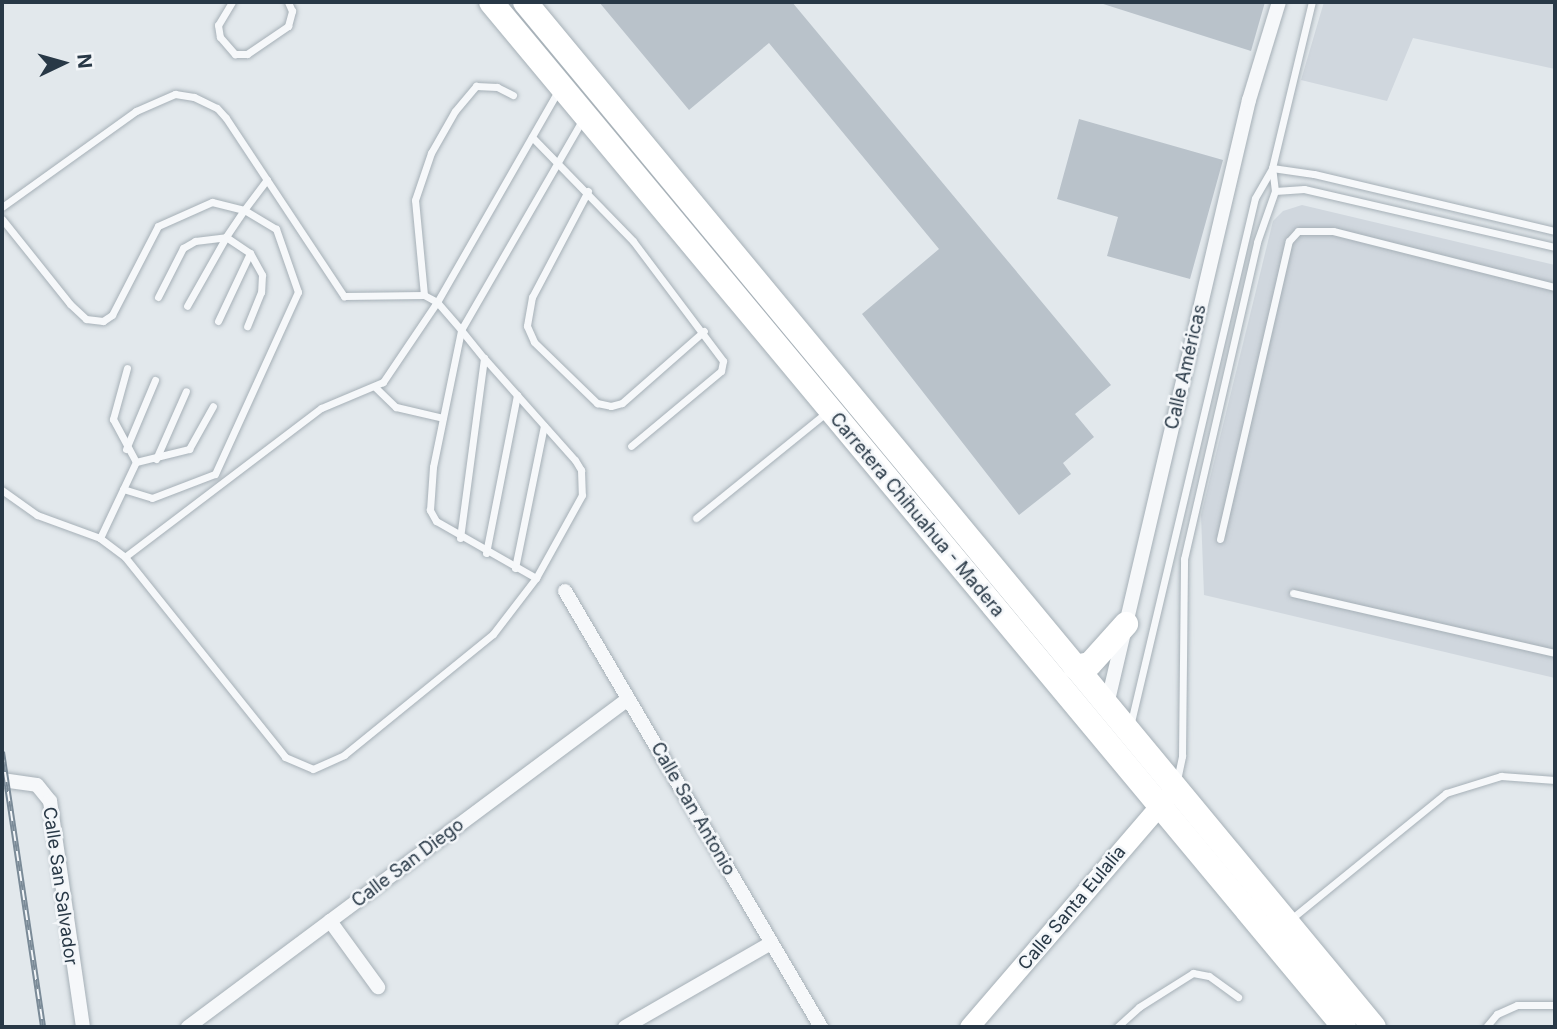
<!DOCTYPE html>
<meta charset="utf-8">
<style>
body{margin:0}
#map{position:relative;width:1557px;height:1029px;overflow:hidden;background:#e2e8ec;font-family:Inter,sans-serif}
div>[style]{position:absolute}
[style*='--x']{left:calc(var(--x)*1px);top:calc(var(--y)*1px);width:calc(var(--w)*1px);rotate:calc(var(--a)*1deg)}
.built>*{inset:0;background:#d0d7de}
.building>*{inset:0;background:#b9c2ca}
.roads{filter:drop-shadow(0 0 2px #a6b0b7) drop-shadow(0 0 2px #a6b0b7)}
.lane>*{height:7px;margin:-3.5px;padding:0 3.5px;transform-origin:3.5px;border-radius:3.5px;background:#f6f8fa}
.street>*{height:14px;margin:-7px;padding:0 7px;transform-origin:7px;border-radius:7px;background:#f6f8fa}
.secondary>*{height:19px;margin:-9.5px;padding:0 9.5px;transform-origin:9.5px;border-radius:9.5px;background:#fff}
.highway>*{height:24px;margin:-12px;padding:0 12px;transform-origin:12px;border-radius:12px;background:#fff}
.rail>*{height:6px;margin-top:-3px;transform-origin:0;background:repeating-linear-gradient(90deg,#f3f6f9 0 10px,#7a8a97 0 20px);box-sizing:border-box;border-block:2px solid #7a8a97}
span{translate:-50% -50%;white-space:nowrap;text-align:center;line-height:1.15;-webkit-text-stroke:5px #f3f6f9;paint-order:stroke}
.street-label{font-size:18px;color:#283846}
.frame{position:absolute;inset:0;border:4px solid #283846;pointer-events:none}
.north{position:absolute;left:28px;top:28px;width:70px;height:70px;-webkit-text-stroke:5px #f3f6f9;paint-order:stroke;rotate:85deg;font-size:19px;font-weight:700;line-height:28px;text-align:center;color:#283846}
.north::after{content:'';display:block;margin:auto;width:24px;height:32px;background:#283846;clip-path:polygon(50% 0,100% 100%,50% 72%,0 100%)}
</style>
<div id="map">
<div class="built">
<div style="clip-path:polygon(1324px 2px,1555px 2px,1555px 69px,1413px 38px,1387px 101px,1301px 80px)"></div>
<div style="clip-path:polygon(1302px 205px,1555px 265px,1555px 678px,1204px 595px,1201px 515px,1273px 221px,1283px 211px)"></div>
</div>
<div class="building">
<div style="clip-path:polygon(599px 2px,792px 2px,1111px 385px,1075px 414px,1094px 437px,1063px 463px,1071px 474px,1019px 515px,862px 314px,939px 249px,769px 43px,689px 110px)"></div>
<div style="clip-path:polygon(1097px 2px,1265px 2px,1251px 51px)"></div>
<div style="clip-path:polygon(1079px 119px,1223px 160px,1190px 279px,1107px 256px,1118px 217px,1057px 199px)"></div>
</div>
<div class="roads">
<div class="lane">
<div style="--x:232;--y:2;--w:27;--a:121"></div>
<div style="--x:218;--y:25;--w:12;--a:81"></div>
<div style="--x:220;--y:37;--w:23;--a:49"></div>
<div style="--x:235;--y:54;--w:12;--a:0"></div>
<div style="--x:247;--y:54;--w:50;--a:-34.3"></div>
<div style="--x:288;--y:26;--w:16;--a:-75"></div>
<div style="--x:292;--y:11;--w:10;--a:-114"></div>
<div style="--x:558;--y:91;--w:243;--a:119.8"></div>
<div style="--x:437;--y:302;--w:37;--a:49"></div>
<div style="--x:461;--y:330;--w:36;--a:51"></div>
<div style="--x:484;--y:358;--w:50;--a:48.3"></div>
<div style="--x:517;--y:395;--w:87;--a:48.3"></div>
<div style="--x:575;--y:460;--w:12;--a:59"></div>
<div style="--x:581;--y:470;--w:25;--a:88"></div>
<div style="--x:582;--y:495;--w:95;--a:119"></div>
<div style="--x:536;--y:578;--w:115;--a:-150.3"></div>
<div style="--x:436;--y:521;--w:13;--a:-119"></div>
<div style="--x:430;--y:510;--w:43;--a:-86"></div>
<div style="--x:433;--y:467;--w:140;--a:-78.4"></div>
<div style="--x:461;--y:330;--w:242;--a:-60"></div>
<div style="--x:532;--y:137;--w:145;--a:45.8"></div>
<div style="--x:633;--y:241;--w:150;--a:53.1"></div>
<div style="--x:723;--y:361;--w:10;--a:101"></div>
<div style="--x:721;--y:371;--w:117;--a:140.2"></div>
<div style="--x:588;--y:191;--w:120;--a:117.8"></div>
<div style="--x:532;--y:297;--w:29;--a:100"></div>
<div style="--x:527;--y:326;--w:17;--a:66"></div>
<div style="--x:534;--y:342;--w:88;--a:44.1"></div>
<div style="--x:597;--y:403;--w:14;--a:12"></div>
<div style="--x:611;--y:406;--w:11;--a:-15"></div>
<div style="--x:622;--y:403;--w:109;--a:-41.3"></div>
<div style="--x:1275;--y:191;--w:23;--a:-97"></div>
<div style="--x:1272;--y:168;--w:171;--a:-76.5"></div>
<div style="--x:2;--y:207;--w:165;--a:-35.6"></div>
<div style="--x:136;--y:111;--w:43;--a:-23.6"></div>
<div style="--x:175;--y:94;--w:19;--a:9"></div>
<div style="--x:194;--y:97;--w:25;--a:26"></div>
<div style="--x:217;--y:108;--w:13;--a:48"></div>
<div style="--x:226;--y:118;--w:214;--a:56.5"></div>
<div style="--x:344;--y:296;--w:80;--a:-0.7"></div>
<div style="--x:424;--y:295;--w:15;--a:28"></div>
<div style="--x:437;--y:302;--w:97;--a:124"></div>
<div style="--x:383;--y:382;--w:67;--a:157.2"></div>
<div style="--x:321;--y:408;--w:246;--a:142.8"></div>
<div style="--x:125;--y:557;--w:31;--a:-143"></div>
<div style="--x:100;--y:538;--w:67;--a:-159.9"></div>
<div style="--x:37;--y:515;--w:43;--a:-144.5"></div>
<div style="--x:2;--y:219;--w:109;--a:51.3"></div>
<div style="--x:70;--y:304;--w:22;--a:43"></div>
<div style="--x:86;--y:319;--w:17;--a:7"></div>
<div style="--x:103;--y:321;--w:11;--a:-34"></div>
<div style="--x:112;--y:315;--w:100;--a:-62.7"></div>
<div style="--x:158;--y:226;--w:59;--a:-24"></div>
<div style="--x:212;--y:202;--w:33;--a:14"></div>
<div style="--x:244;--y:210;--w:38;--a:-53"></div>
<div style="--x:424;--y:295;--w:95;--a:-95.4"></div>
<div style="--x:415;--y:200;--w:50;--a:-71.2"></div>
<div style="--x:431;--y:153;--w:48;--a:-60.3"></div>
<div style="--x:455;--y:111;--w:33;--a:-50"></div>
<div style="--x:476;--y:86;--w:21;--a:3"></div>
<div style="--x:497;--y:87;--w:18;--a:27"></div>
<div style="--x:158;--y:297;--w:55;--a:-63"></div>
<div style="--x:183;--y:248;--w:14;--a:-30"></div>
<div style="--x:195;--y:241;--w:31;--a:-7"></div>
<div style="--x:226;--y:237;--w:79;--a:119.5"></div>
<div style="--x:218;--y:321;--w:75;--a:-64.8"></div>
<div style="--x:127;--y:368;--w:53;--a:105.4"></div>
<div style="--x:113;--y:419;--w:49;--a:61.9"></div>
<div style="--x:375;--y:387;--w:29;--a:44"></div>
<div style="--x:396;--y:407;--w:48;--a:13.2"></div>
<div style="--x:126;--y:449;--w:75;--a:-67.2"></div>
<div style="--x:156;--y:459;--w:74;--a:-66.2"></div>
<div style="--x:123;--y:489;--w:30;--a:17"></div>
<div style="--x:152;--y:498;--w:67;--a:-20.9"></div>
<div style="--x:215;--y:474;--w:200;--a:-65.5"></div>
<div style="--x:298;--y:292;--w:67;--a:-109.2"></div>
<div style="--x:276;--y:229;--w:37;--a:-149"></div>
<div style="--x:244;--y:210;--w:32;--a:124"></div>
<div style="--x:226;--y:237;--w:29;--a:34"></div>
<div style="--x:250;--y:253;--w:25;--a:61"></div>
<div style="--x:262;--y:275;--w:17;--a:93"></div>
<div style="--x:261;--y:292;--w:37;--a:112"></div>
<div style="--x:696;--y:518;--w:169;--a:-39"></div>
<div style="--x:100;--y:538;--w:84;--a:-64.7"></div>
<div style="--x:136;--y:462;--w:55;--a:-13.8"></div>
<div style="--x:189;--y:449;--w:49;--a:-60.8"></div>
<div style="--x:460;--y:538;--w:182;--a:-82.4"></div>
<div style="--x:1220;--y:539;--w:306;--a:-77"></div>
<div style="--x:1289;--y:241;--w:13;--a:-48"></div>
<div style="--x:1298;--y:231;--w:35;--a:0"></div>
<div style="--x:1333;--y:231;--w:229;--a:14.2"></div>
<div style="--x:486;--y:553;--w:161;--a:-78.9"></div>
<div style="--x:125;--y:557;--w:256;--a:51.3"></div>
<div style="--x:285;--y:757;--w:30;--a:23"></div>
<div style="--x:313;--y:769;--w:34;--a:-24"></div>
<div style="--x:344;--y:755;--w:192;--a:-39.1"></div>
<div style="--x:493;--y:634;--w:71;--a:-52.5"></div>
<div style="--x:515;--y:568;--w:145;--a:-78.5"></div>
<div style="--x:1293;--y:593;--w:269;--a:12.9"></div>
<div style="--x:1131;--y:722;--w:538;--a:-76.69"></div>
<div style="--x:1255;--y:198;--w:34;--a:-60"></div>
<div style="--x:1272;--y:168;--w:42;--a:8.1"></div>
<div style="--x:1314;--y:174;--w:248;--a:13.3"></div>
<div style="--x:1177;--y:780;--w:25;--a:-78"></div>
<div style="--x:1182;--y:756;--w:197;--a:-89.4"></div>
<div style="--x:1184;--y:559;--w:325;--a:-77"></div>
<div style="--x:1257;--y:242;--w:54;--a:-70.6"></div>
<div style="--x:1275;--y:191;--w:29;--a:-4"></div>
<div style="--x:1304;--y:189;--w:258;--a:13"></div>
<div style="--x:1291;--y:919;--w:200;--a:-39.1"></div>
<div style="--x:1446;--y:793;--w:58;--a:-17.2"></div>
<div style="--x:1501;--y:776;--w:54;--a:4.2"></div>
<div style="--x:1117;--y:1027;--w:30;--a:-42"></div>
<div style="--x:1139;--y:1007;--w:64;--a:-32.2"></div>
<div style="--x:1193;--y:973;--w:16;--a:11"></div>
<div style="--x:1209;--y:976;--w:36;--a:36"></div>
<div style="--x:1486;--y:1027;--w:17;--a:-50"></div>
<div style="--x:1497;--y:1014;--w:22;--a:-24"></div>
<div style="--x:1517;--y:1005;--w:38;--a:0"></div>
</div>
<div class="street">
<div style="--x:565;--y:591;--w:506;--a:59.58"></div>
<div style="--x:1106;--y:709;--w:626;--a:-76.79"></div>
<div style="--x:1249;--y:100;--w:102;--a:-73"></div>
<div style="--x:2;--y:780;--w:35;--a:8"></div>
<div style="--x:37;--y:785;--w:21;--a:51"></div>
<div style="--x:50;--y:801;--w:228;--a:81.7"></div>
<div style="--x:330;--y:921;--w:82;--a:54"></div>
<div style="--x:188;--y:1027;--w:549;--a:-36.7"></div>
<div style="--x:625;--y:1027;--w:168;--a:-29.9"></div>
</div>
<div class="secondary">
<div style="--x:969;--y:1027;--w:303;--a:-49.3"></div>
</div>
<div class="highway">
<div style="--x:491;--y:2;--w:1334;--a:50.23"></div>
<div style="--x:525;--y:2;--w:1331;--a:50.37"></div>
<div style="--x:1075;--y:667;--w:15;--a:-11"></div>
<div style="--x:1090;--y:664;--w:54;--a:-48"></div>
</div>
</div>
<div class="rail">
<div style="--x:2;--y:752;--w:278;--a:81.5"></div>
</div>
<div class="street-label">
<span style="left:1186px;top:367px;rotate:-77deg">Calle Américas</span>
<span style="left:917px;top:515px;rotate:50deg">Carretera Chihuahua - Madera</span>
<span style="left:693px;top:809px;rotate:60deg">Calle San Antonio</span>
<span style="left:408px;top:863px;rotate:-37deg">Calle San Diego</span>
<span style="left:60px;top:886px;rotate:82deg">Calle San Salvador</span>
<span style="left:1072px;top:908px;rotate:-50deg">Calle Santa Eulalia</span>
</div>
<div class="frame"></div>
<div class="north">N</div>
</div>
